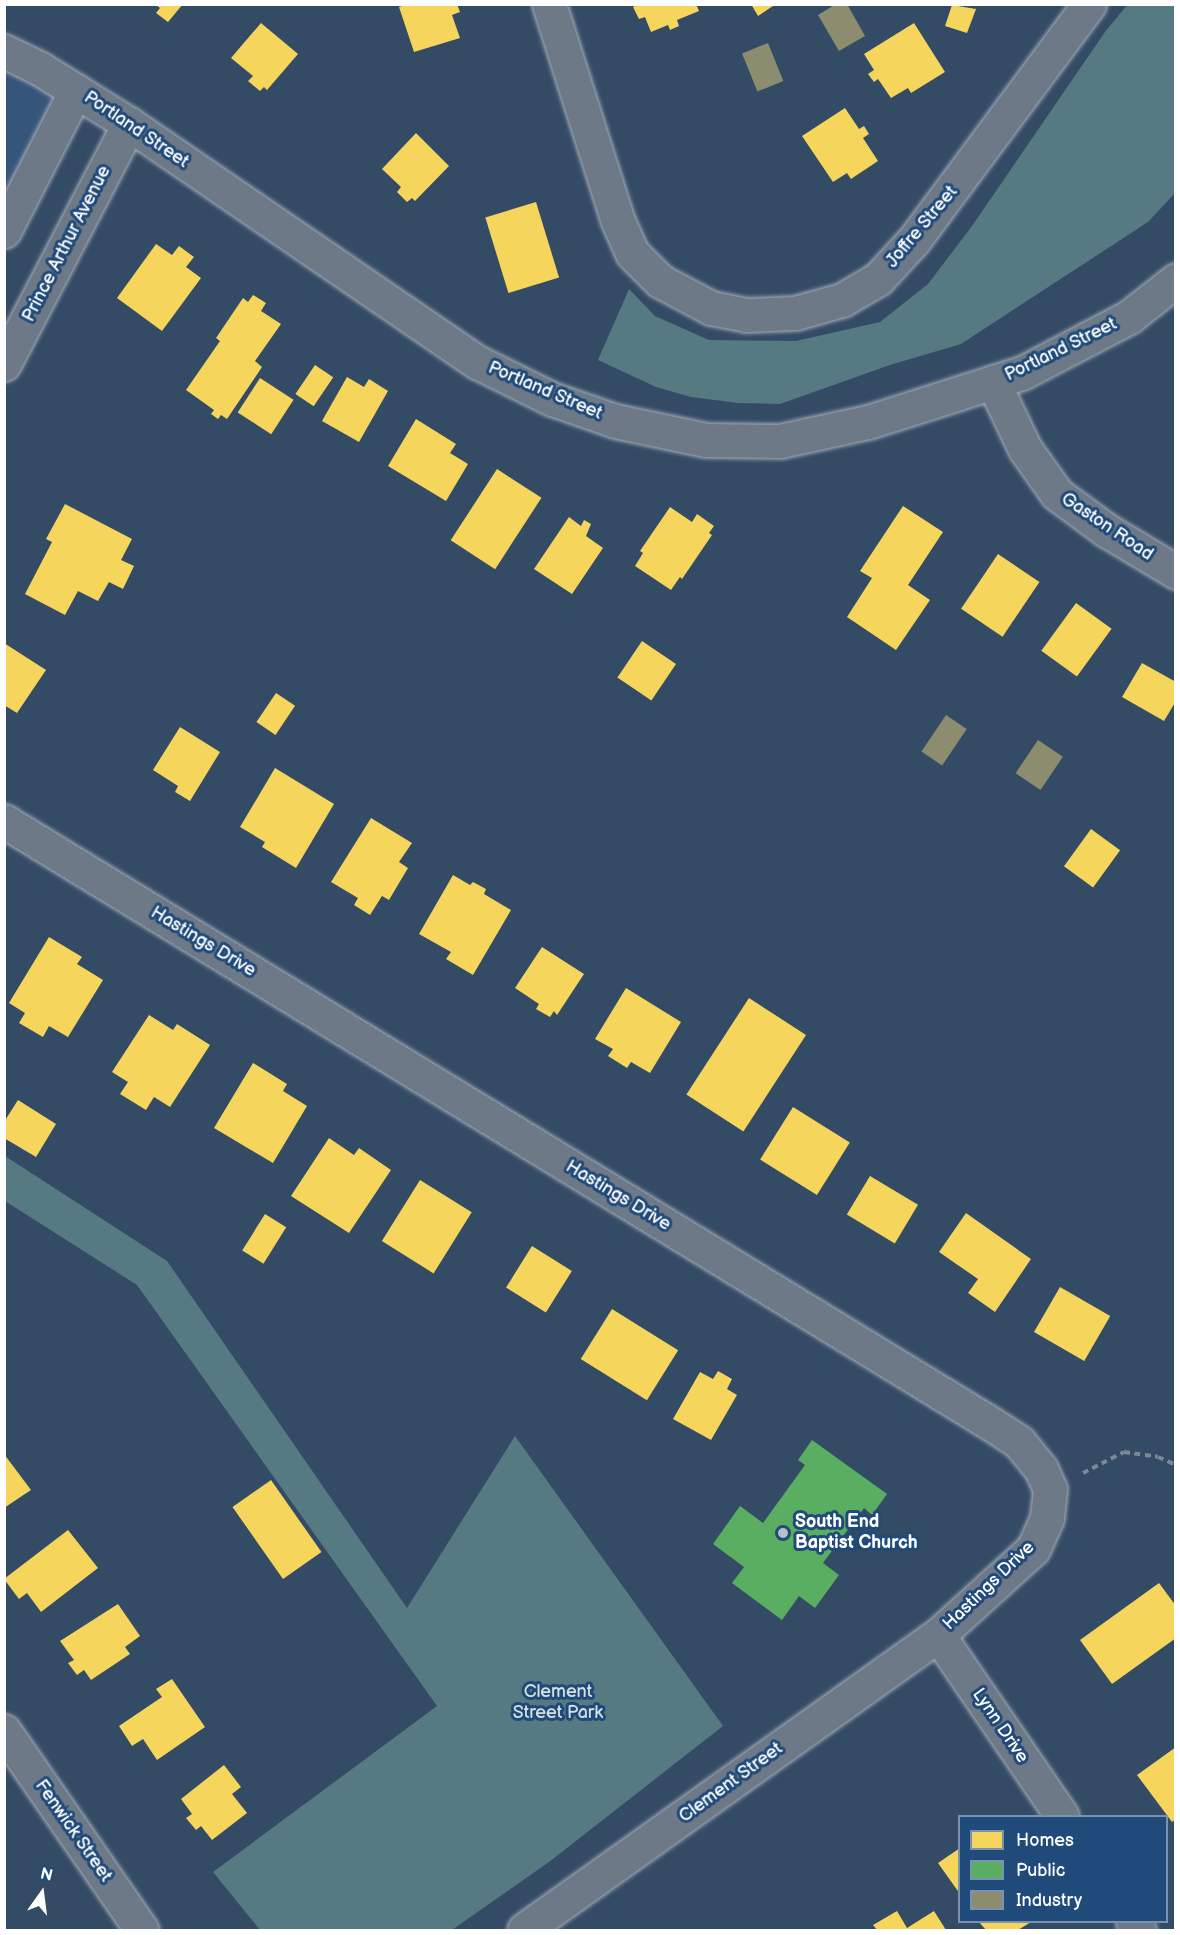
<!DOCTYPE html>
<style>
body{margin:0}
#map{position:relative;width:1180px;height:1935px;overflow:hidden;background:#344b65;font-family:"Balsamiq Sans",sans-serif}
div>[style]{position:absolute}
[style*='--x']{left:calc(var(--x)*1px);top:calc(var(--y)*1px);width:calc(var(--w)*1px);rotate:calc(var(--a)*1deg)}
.built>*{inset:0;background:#36557b}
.green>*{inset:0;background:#557a82}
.homes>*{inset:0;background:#f6d55c;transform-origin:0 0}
.public>*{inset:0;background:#5aae61}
.industry>*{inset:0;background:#8c8c6e;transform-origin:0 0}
.path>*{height:4px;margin-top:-2px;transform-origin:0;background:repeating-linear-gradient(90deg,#7e8895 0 6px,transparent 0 10.5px)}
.roads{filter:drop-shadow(0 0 2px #a4aeba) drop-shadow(0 0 2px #a4aeba)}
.minor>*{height:33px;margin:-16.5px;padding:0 16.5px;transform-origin:16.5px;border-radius:16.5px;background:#6d7986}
.tertiary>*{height:33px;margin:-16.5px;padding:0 16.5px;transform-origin:16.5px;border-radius:16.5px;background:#6d7986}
.secondary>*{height:33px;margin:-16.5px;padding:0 16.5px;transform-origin:16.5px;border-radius:16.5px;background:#6d7986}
.dots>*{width:16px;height:16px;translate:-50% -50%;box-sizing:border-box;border:3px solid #1f4a7a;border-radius:50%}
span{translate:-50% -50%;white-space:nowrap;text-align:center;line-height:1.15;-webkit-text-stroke:6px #1f4a7a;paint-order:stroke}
.street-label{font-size:18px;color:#fff}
.poi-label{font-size:18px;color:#fff;font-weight:700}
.left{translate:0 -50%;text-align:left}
.park-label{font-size:18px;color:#d6e0e1}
.frame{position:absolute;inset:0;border:6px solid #fff;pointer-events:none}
.legend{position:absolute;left:958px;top:1815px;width:210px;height:108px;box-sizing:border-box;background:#1f4a7a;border:2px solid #7992af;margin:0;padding:8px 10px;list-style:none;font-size:18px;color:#fff}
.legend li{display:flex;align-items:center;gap:12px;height:30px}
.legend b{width:30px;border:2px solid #7992af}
.north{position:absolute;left:12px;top:1863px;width:60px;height:60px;-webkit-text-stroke:4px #1f4a7a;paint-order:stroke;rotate:14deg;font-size:16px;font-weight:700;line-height:24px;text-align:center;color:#fff}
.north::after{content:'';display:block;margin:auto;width:21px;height:27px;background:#fff;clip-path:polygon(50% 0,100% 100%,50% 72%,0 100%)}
</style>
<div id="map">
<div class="built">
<div style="clip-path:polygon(5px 58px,76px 90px,5px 235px)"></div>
</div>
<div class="green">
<div style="clip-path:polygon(1128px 4px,1175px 5px,1175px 193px,1148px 222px,961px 344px,890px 365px,780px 404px,738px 403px,691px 397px,656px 387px,598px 360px,629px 289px,655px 316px,709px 340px,796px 341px,880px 322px,928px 284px,972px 226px,1105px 32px)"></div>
<div style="clip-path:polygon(5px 1156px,167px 1261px,407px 1608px,515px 1436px,723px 1726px,549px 1862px,452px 1930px,260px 1930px,213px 1872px,437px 1706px,137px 1285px,5px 1201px)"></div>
</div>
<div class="homes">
<div style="clip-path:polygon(155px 4px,183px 4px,168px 22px,156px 13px,160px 8px)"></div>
<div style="clip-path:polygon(407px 4px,457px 4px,460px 12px,452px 15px,460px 38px,414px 52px,399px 7px)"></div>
<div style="clip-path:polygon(638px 4px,696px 4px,699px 11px,677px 20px,679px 26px,670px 30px,668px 25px,651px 32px,645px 17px,639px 19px,633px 7px)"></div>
<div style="clip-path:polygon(751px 4px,776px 4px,758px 16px)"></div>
<div style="clip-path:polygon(952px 5px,976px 9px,967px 33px,945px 26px)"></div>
<div style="clip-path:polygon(261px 23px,298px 54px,267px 90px,264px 87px,260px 91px,248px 81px,253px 76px,231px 58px)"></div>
<div style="clip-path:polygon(914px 23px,945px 72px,911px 93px,908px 88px,891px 98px,878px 79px,874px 82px,868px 74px,874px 70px,864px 54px)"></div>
<div style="clip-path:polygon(845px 108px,859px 129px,864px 126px,869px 134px,863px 138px,878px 161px,851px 179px,847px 173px,833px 182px,802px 136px)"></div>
<div style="clip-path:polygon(416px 133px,449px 166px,415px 201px,412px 198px,407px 202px,397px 192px,401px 187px,382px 169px)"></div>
<div style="left:536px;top:202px;width:79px;height:53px;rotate:73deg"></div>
<div style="clip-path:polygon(156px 244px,172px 255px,179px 246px,194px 257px,186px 267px,201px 278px,162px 331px,117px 298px)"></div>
<div style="clip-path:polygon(253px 295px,266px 303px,261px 311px,281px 324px,255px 361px,262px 367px,227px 419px,221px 415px,218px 419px,211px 414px,214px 410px,186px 390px,220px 341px,216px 338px,243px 298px,248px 302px)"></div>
<div style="left:315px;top:365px;width:22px;height:35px;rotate:34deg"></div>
<div style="clip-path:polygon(347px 377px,364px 387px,369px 379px,388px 391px,359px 442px,322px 421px)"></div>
<div style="left:260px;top:378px;width:40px;height:41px;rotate:33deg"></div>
<div style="clip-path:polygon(416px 419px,456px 444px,450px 453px,468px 464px,446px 501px,388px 466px)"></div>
<div style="left:497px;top:469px;width:53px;height:85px;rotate:33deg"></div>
<div style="clip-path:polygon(65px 504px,132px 539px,121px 560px,134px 566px,123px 589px,109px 582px,98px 601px,78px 591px,65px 615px,25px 594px,52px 542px,46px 539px)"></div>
<div style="clip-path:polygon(903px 506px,943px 532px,908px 585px,930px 600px,896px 650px,847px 617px,872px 578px,860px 571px)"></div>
<div style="clip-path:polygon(670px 507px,692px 522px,697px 514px,714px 526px,709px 533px,712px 535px,682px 579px,680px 577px,671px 590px,635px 566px,643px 553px,640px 551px)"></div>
<div style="clip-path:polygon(569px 517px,581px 526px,584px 520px,591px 524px,586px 536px,603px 548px,572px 594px,534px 569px)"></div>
<div style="left:998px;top:554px;width:50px;height:66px;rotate:34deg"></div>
<div style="left:1076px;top:603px;width:44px;height:59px;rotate:36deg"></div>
<div style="left:642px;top:641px;width:41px;height:44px;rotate:34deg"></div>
<div style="clip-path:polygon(4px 643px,46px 670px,17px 713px,4px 705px)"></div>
<div style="clip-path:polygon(1142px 663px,1176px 682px,1176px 701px,1164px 721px,1122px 697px)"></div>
<div style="left:276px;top:693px;width:23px;height:35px;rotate:34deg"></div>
<div style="clip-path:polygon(180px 727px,220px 752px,190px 801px,175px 792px,178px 786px,153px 770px)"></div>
<div style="clip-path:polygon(275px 768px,334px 804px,296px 868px,262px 847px,265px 842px,240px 827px)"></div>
<div style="clip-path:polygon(371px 818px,412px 843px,399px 862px,408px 868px,389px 900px,382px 896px,370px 915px,354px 905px,358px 898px,331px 882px)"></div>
<div style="left:1091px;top:829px;width:36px;height:46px;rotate:36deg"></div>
<div style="clip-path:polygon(453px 875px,470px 885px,473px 882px,486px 889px,484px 894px,511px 910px,473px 975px,446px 959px,451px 952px,419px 934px)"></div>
<div style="clip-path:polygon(49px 937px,82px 957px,77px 964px,103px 980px,68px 1037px,49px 1026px,43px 1037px,19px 1023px,25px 1013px,9px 1003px)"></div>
<div style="clip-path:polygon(542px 947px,584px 974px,557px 1015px,554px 1011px,550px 1017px,536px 1009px,539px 1004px,515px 988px)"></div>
<div style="clip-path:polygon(626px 988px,681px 1022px,650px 1073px,631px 1062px,627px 1068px,608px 1056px,613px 1049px,595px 1039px)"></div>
<div style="left:749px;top:998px;width:68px;height:115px;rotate:33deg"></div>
<div style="clip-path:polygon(149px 1015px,173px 1030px,177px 1024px,210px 1045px,170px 1107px,154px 1097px,146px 1110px,120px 1094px,128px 1082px,112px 1072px)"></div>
<div style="clip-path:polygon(253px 1063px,287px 1084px,283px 1091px,307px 1106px,273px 1163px,214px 1128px)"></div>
<div style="clip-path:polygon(18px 1100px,56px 1124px,36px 1157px,4px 1138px,4px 1122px)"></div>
<div style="left:793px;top:1107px;width:67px;height:62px;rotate:32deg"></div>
<div style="clip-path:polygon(329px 1138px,354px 1155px,359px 1148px,391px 1170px,349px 1233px,291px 1196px)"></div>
<div style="left:870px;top:1176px;width:56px;height:45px;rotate:31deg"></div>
<div style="left:420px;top:1180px;width:61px;height:72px;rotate:32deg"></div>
<div style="clip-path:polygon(966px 1213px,1031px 1259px,995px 1312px,968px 1293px,978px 1279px,939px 1252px)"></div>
<div style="left:265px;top:1214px;width:25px;height:43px;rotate:32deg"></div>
<div style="left:532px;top:1246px;width:47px;height:49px;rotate:32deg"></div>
<div style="left:1060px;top:1287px;width:58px;height:52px;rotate:30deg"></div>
<div style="left:612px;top:1309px;width:78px;height:59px;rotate:32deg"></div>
<div style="clip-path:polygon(718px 1371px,732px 1379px,727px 1389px,737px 1395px,711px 1440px,673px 1419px,700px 1372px,713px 1379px)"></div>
<div style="clip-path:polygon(4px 1454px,31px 1490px,4px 1508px)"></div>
<div style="left:271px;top:1480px;width:88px;height:47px;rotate:55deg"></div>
<div style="clip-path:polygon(68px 1530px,98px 1568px,41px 1612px,27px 1593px,19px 1599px,4px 1579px)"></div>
<div style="clip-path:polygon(1159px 1583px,1176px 1606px,1176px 1638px,1112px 1684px,1080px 1640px)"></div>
<div style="clip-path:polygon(118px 1604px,140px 1636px,125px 1647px,130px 1654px,91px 1680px,84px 1670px,77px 1675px,68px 1663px,74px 1660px,60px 1641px)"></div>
<div style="clip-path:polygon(172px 1679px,205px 1727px,157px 1760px,143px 1739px,132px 1746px,119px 1726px,162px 1697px,156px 1689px)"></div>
<div style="clip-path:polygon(1176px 1747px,1176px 1819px,1172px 1822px,1137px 1775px)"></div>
<div style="clip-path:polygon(224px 1765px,241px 1787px,232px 1794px,247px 1813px,212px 1840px,201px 1826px,196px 1830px,186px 1818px,192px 1814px,181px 1799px)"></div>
<div style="clip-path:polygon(960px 1848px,960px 1894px,938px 1863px)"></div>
<div style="clip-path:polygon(897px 1911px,907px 1928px,934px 1911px,946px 1930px,877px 1930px,873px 1925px)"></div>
<div style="clip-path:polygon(979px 1922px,1031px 1922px,1018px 1930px,986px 1930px)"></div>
</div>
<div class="public">
<div style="clip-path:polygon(812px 1440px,887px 1494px,872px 1515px,864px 1508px,823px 1563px,839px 1575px,815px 1608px,799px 1596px,782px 1620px,732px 1583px,744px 1567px,713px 1544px,740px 1506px,763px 1523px,805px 1465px,798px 1460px)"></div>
</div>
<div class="industry">
<div style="clip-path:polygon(836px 4px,847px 4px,865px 36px,839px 51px,818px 15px)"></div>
<div style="left:768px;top:43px;width:41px;height:28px;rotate:68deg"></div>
<div style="left:946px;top:715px;width:25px;height:44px;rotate:34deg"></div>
<div style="left:1038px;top:740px;width:30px;height:40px;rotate:34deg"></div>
</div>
<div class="path">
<div style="--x:1083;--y:1473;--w:46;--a:-27.1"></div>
<div style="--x:1124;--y:1452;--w:34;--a:8"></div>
<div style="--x:1158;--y:1457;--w:20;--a:24"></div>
</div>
<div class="roads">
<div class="minor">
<div style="--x:549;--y:4;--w:225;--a:72.4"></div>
<div style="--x:617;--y:219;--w:37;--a:66"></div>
<div style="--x:632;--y:253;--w:40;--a:45"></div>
<div style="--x:660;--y:281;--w:58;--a:27.9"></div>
<div style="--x:711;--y:308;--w:36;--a:11"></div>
<div style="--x:746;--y:315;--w:49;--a:-2.3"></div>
<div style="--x:795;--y:313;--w:49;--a:-15.5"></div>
<div style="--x:842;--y:300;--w:42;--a:-30.3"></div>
<div style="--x:878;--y:279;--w:53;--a:-47.3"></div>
<div style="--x:914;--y:240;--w:294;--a:-53.4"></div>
<div style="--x:993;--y:382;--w:74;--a:64.5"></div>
<div style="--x:1025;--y:449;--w:55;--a:54.6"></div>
<div style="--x:1057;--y:494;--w:61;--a:36.3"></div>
<div style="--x:1106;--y:530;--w:82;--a:31"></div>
<div style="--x:4;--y:821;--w:1155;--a:31.41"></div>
<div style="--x:990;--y:1423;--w:35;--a:33"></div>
<div style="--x:1019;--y:1442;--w:35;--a:51"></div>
<div style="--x:1041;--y:1469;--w:22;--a:66"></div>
<div style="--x:1050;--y:1489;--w:29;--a:96"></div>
<div style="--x:1047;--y:1518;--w:34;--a:114"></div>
<div style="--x:1033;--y:1549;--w:128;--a:137.8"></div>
<div style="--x:938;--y:1635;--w:508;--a:144.53"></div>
<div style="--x:938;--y:1635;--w:219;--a:55.6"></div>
<div style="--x:4;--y:1731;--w:242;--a:55.3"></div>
<div style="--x:1133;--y:1922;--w:10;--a:53"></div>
</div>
<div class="tertiary">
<div style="--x:4;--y:231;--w:158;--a:-62.9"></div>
<div style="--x:4;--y:364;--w:271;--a:-62.5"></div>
</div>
<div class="secondary">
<div style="--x:4;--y:51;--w:39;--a:26"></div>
<div style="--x:39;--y:68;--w:106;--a:31.9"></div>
<div style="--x:129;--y:124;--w:422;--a:34.4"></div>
<div style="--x:477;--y:362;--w:84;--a:26.3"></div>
<div style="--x:552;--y:399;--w:67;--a:19.2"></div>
<div style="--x:615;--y:421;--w:93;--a:11.8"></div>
<div style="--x:706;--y:440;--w:74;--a:0.8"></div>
<div style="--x:780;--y:441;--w:90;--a:-12.2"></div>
<div style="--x:868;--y:422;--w:162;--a:-17.7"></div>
<div style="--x:1022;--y:373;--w:121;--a:-27.6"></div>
<div style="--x:1129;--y:317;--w:60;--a:-38.2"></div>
</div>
</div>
<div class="dots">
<div style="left:783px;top:1533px;background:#b8c0c9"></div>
</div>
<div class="street-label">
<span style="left:136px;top:130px;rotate:34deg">Portland Street</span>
<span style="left:922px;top:227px;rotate:-50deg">Joffre Street</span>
<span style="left:67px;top:244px;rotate:-63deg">Prince Arthur Avenue</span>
<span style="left:1061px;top:350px;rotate:-26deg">Portland Street</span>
<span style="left:545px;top:391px;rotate:23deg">Portland Street</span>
<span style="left:1107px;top:527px;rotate:34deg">Gaston Road</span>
<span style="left:203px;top:942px;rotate:31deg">Hastings Drive</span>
<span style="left:618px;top:1196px;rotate:31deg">Hastings Drive</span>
<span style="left:989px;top:1586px;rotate:-44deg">Hastings Drive</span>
<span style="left:1000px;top:1726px;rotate:56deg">Lynn Drive</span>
<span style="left:731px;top:1783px;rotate:-36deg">Clement Street</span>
<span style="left:73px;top:1831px;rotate:55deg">Fenwick Street</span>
</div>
<div class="poi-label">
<span class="left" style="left:795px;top:1533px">South End<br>Baptist Church</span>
</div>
<div class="park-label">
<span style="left:558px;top:1703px">Clement<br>Street Park</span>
</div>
<div class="frame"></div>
<ul class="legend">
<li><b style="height:16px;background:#f6d55c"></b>Homes</li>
<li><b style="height:16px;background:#5aae61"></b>Public</li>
<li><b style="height:16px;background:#8c8c6e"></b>Industry</li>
</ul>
<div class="north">N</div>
</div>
